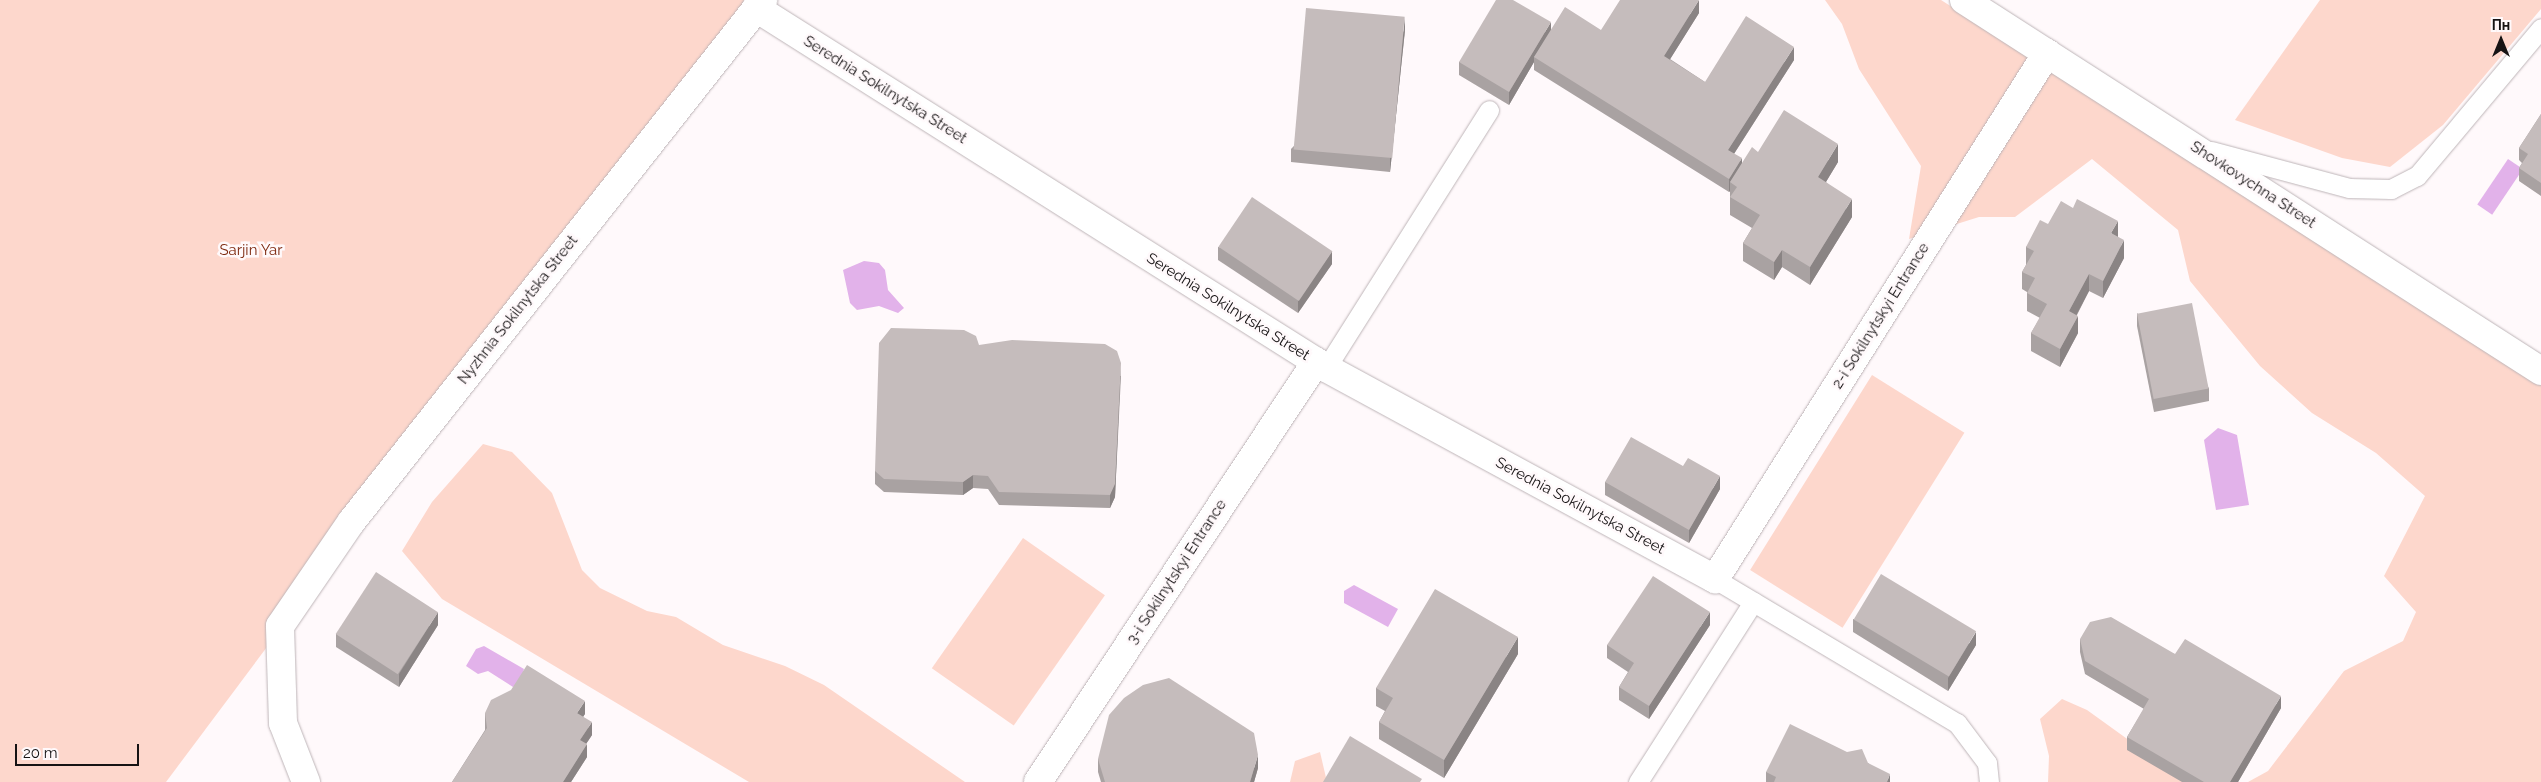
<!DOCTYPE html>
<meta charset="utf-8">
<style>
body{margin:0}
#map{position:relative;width:2541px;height:782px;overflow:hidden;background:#fff9fb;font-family:Raleway,sans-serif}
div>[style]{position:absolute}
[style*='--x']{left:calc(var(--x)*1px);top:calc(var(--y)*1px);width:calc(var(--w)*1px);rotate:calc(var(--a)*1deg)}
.green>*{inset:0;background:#fdd7cc;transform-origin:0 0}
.water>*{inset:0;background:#e2b2ea;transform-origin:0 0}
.roads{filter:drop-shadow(0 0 1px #beb5b8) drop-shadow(0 0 1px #beb5b8)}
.service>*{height:19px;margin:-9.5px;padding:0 9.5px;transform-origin:9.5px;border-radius:9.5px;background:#fff}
.minor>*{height:28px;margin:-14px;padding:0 14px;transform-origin:14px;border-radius:14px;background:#fff}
.wall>*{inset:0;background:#a9a2a2}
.shaded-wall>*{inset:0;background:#8a8484}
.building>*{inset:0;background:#c5bcbc;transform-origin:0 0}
span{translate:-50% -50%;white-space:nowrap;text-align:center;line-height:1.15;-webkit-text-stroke:5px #fff9fb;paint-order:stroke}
.street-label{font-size:15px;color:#161314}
.park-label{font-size:15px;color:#7e2a10}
.north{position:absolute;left:2476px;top:15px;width:50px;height:50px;-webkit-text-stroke:4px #fff9fb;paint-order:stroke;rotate:0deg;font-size:14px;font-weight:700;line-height:20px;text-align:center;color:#161314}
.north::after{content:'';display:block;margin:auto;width:18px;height:22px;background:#161314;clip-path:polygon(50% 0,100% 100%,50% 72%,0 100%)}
.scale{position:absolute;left:15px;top:744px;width:124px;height:22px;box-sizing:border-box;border:2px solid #161314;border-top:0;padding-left:6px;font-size:15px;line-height:18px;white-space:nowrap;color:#161314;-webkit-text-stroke:4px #fff9fb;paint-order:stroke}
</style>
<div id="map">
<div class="green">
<div style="clip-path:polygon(0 0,751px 0,166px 782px,0 782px)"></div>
<div style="clip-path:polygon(1825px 0,1941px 0,2541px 381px,2541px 782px,2248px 782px,2268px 771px,2344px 671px,2403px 641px,2416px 612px,2384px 576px,2425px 496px,2376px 453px,2312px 413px,2260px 366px,2190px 281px,2178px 230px,2092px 159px,2015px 217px,1979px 217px,1909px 239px,1921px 166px,1859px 69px,1842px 24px)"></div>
<div style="clip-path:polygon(2320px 0,2541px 0,2541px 9px,2443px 125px,2390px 167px,2342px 158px,2235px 120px)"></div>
<div style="left:1872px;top:375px;width:109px;height:230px;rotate:32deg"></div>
<div style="clip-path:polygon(483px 444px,512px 452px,552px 493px,582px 570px,600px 588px,647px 611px,676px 617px,723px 645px,785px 666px,824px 685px,965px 782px,749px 782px,442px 599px,402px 551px,432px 502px)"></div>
<div style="left:1023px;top:538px;width:100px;height:159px;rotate:35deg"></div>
<div style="clip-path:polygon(2062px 699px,2087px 710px,2187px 782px,2048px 782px,2049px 756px,2040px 719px)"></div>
<div style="clip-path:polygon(1320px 752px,1327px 782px,1290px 782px,1295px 761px)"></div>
</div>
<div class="water">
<div style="left:2508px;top:159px;width:18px;height:55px;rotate:34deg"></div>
<div style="clip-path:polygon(864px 261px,879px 263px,885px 270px,888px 290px,904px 308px,898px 313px,879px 306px,857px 310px,850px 303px,843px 270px)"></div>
<div style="clip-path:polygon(2218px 428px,2237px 435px,2249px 505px,2216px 510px,2204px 440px)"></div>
<div style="clip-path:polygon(1354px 585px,1398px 609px,1388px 627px,1344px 603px,1344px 591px)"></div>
<div style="clip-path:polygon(484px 646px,524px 669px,520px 682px,513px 687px,488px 671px,478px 674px,466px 666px,476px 649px)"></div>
</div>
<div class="roads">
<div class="service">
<div style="--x:2211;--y:151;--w:143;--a:15"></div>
<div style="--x:2349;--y:188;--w:42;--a:1.4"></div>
<div style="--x:2391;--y:189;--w:29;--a:-27"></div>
<div style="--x:2417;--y:176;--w:193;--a:-50"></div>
<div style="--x:1326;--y:368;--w:305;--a:-57.7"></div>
<div style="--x:1715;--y:579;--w:282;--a:30.8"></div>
<div style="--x:1957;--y:723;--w:50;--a:53.1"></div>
<div style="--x:1987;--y:763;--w:19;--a:84"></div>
<div style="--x:1638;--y:782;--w:214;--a:-57.4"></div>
</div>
<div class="minor">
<div style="--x:1964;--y:0;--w:686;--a:32.74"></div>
<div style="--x:756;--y:8;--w:674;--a:32.28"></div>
<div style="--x:1326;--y:368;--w:443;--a:28.5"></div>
<div style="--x:1715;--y:579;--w:622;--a:-57.74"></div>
<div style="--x:306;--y:782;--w:63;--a:-111.3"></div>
<div style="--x:283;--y:723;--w:97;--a:-91.8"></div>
<div style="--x:280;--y:626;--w:127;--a:-55.6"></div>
<div style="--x:352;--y:521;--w:664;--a:-51.73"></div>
<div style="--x:1038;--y:782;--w:504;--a:-56.5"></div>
</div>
</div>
<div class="wall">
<div style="clip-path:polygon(1699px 13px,1670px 59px,1705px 82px,1794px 60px,1734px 154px,1742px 164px,1758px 152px,1838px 162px,1826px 182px,1852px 217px,1810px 285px,1782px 267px,1774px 280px,1743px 261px,1743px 243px,1752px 228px,1730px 215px,1730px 191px,1729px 192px,1534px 70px,1534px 62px,1509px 105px,1459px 75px,1459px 62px,1551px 30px,1601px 30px)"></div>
<div style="clip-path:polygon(1405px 30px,1390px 172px,1291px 162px,1291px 149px)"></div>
<div style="clip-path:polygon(2541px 114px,2541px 196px,2519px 181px,2519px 168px,2522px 163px,2519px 160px,2519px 148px)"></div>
<div style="clip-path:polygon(2048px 224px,2118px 237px,2124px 258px,2103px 298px,2089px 291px,2077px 315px,2078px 333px,2060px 367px,2031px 351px,2031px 333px,2040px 318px,2027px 311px,2027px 292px,2022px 289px,2022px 272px,2026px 265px,2026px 247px)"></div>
<div style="clip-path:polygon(1218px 247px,1332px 264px,1298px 313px,1218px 260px)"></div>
<div style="clip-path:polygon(2137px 313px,2209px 388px,2209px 401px,2154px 412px,2137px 326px)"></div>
<div style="clip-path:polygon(979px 345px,1121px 376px,1115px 497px,1110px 508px,999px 505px,988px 489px,973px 488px,963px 495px,884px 492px,875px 484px,875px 471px)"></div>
<div style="clip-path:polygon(1605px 482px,1720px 489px,1689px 543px,1605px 495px)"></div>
<div style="clip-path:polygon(1853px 619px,1976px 645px,1948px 691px,1853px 632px)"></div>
<div style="clip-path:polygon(438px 625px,399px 687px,336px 647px,336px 634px)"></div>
<div style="clip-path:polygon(1710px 625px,1649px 719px,1619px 700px,1619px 687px,1628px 672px,1607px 658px,1607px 645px)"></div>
<div style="clip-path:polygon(2080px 639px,2175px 654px,2281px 708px,2238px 782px,2182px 782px,2127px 750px,2127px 737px,2144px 709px,2085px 674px,2080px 652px)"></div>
<div style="clip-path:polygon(1518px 654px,1444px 778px,1379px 739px,1379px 722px,1385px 711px,1376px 706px,1376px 688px)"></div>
<div style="clip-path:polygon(485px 713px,585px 714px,583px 716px,592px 735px,586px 744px,587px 757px,571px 782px,452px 782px,485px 730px)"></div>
<div style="clip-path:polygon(1098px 759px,1258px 768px,1254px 782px,1101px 782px,1098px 772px)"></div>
<div style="clip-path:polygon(1868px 763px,1890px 782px,1766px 782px,1766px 772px)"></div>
</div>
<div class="shaded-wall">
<div style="clip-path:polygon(1699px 0,1699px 13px,1664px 69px,1664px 56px)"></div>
<div style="clip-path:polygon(1405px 17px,1405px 30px,1390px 172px,1390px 159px)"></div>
<div style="clip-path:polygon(1551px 22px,1551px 35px,1534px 57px,1534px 62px,1509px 105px,1509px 92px)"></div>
<div style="clip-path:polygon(1794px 47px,1794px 60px,1728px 163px,1728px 150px)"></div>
<div style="clip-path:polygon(1838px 144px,1838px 162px,1818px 195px,1818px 177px)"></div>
<div style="clip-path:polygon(1742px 158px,1742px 171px,1730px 182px,1730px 191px,1729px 192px,1729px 179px)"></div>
<div style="clip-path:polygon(1852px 199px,1852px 217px,1810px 285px,1810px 267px)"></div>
<div style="clip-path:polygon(2118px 221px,2118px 239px,2111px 233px)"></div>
<div style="clip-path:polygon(2124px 240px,2124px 258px,2103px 298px,2103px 281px)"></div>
<div style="clip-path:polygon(1782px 250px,1782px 267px,1774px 280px,1774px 262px)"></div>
<div style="clip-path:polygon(1332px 251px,1332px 264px,1298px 313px,1298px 300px)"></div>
<div style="clip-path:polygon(2089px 274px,2089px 291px,2069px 329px,2069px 311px)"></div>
<div style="clip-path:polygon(2078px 316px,2078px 333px,2060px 367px,2060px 349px)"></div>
<div style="clip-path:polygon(1121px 363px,1115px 497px,1110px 508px,1110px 495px)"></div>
<div style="clip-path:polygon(973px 475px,973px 488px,963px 495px,963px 482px)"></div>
<div style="clip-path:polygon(1720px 476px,1720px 489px,1689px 543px,1689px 530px)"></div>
<div style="clip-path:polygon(438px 612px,438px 625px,399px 687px,399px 674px)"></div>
<div style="clip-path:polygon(1710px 612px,1710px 625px,1649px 719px,1649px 706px)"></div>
<div style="clip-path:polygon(1976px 632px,1976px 645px,1948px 691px,1948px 678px)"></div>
<div style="clip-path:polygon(1518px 637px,1518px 654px,1444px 778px,1444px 760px)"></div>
<div style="clip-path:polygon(2281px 696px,2281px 708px,2238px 782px,2230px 782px)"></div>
<div style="clip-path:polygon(585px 701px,585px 714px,577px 726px,577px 713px)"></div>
<div style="clip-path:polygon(592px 722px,592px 735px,580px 753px,580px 740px)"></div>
<div style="clip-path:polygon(587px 744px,587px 757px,571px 782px,563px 782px)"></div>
<div style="clip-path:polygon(1258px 755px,1258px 768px,1254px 782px,1250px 782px)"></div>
<div style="clip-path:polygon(1890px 774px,1890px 782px,1887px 782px)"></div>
</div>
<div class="building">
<div style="clip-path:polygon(1496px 0,1513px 0,1551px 22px,1509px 92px,1459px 62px)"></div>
<div style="clip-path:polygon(1620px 0,1699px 0,1664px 56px,1705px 82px,1746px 16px,1794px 47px,1728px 150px,1742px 158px,1729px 179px,1534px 57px,1565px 7px,1601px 30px)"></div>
<div style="left:1306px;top:8px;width:99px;height:142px;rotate:5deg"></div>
<div style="clip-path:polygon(1784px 110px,1838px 144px,1818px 177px,1852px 199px,1810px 267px,1782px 250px,1774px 262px,1743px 243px,1760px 215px,1730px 197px,1737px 187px,1730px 182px,1752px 147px,1758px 152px)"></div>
<div style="clip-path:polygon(2541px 114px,2541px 183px,2519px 168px,2528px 154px,2519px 148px)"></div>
<div style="left:1252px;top:197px;width:97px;height:60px;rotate:34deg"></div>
<div style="clip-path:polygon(2077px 199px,2118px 221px,2111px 233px,2124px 240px,2103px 281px,2089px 274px,2069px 311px,2078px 316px,2060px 349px,2031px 333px,2047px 304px,2027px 293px,2035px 278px,2022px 272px,2034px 251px,2026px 247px,2040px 220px,2048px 224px,2061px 201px,2073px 208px)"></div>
<div style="left:2192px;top:303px;width:87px;height:56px;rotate:79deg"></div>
<div style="clip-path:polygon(891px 328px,964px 330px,976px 336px,979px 345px,1012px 340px,1105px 344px,1117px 351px,1121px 363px,1115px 484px,1110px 495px,999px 492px,988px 476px,973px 475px,963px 482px,884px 479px,875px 471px,879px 343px)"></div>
<div style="clip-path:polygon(1631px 437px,1683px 466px,1688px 458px,1720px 476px,1689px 530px,1605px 482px)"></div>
<div style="left:376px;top:572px;width:74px;height:74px;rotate:33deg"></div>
<div style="left:1881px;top:574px;width:111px;height:53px;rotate:31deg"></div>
<div style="clip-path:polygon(1653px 576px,1710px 612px,1649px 706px,1619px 687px,1634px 663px,1607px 645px)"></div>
<div style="clip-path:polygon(1435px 589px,1518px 637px,1444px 760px,1379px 722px,1393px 698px,1376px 688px)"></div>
<div style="clip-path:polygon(2111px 617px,2175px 654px,2185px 639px,2281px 696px,2230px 782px,2204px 782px,2127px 737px,2149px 699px,2085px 661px,2080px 639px,2090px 622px)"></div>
<div style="clip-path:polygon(527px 665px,585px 701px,577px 713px,592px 722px,580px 740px,587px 744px,563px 782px,452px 782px,487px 728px,485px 713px,491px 700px,511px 690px)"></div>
<div style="clip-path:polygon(1169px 678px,1254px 733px,1258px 755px,1250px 782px,1105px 782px,1098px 759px,1109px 715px,1124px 698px,1143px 685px)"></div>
<div style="clip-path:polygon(1790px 724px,1847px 752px,1862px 749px,1868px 763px,1890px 774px,1887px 782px,1774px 782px,1776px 777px,1766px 772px)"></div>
<div style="clip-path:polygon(1350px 736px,1422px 779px,1420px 782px,1323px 782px)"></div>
</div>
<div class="street-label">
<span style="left:885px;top:90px;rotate:32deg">Serednia Sokilnytska Street</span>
<span style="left:2253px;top:185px;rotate:33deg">Shovkovychna Street</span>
<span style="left:1228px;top:307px;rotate:32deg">Serednia Sokilnytska Street</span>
<span style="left:518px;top:310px;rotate:-52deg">Nyzhnia Sokilnytska Street</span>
<span style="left:1881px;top:316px;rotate:-58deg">2-i Sokilnytskyi Entrance</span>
<span style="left:1580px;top:506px;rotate:28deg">Serednia Sokilnytska Street</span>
<span style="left:1177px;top:572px;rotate:-57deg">3-i Sokilnytskyi Entrance</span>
</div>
<div class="park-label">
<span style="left:251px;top:251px">Sarjin Yar</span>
</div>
<div class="north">Пн</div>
<div class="scale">20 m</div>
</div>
